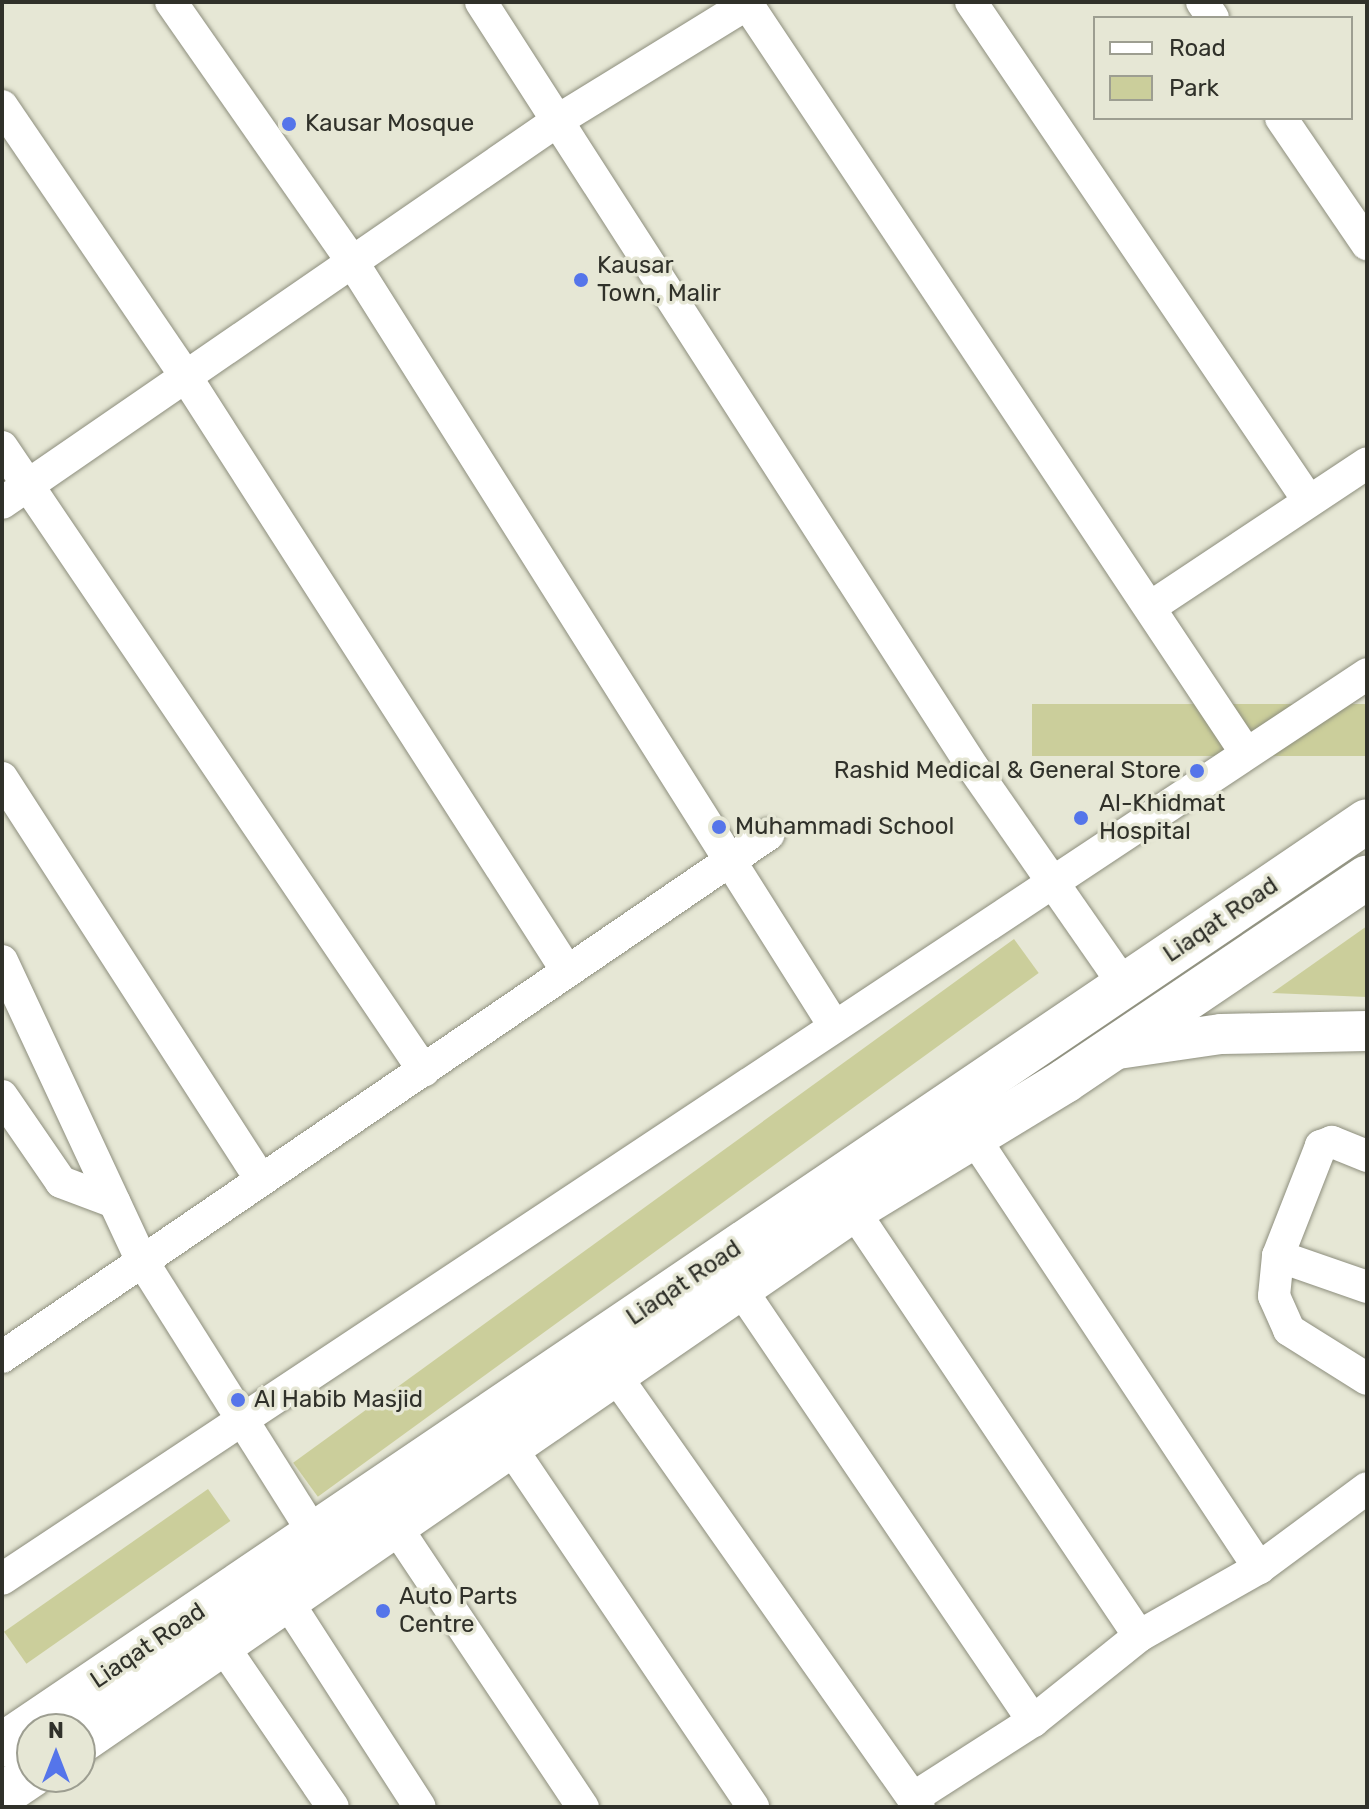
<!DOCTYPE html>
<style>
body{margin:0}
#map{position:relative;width:1369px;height:1809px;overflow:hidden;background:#e6e7d5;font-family:Rubik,sans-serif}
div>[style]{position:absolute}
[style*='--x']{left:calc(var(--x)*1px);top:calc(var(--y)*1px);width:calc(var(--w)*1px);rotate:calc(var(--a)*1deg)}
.green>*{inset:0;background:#cbce9b;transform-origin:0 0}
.roads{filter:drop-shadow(0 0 2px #8d8e7d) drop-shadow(0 0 2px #8d8e7d)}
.minor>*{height:32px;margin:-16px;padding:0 16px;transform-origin:16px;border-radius:16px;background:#fff}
.tertiary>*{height:40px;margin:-20px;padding:0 20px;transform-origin:20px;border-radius:20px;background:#fff}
.secondary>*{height:44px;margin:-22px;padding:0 22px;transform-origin:22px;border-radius:22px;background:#fff}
.dots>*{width:22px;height:22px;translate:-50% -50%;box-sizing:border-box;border:4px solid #e6e7d5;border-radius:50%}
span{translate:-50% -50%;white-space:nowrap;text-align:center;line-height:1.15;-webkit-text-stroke:7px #e6e7d5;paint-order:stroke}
.poi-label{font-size:24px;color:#30312a}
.left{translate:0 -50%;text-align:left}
.right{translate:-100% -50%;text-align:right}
.street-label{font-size:24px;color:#30312a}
.frame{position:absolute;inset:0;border:4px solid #30312a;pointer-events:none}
.legend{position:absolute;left:1093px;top:16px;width:260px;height:104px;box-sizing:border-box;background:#e6e7d5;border:2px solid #9d9e91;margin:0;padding:10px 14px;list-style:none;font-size:24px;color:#30312a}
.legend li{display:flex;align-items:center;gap:16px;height:40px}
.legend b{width:40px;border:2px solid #9d9e91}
.north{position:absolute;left:16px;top:1713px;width:80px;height:80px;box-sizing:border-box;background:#e6e7d5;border:2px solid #9d9e91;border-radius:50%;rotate:0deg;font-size:22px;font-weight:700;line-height:32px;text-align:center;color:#30312a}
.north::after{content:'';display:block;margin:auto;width:28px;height:36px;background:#5575ea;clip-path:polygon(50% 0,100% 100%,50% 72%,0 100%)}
</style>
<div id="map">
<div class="green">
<div style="left:1367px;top:704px;width:52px;height:335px;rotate:90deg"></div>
<div style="clip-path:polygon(1367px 926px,1367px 997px,1272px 993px)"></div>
<div style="left:1014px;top:939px;width:42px;height:891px;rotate:54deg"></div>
<div style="left:208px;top:1489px;width:39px;height:249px;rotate:55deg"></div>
</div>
<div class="roads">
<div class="minor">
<div style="--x:171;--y:2;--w:318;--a:55.1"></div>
<div style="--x:353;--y:263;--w:900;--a:57.76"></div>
<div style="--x:481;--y:2;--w:912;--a:57.27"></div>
<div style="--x:974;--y:769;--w:264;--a:55.2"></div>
<div style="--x:746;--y:2;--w:902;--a:56.35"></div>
<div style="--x:971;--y:2;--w:601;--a:55.91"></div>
<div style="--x:1202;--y:2;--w:19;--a:55"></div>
<div style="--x:2;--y:106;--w:328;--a:55.8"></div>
<div style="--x:186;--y:377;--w:706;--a:57.32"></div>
<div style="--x:1281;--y:118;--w:153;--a:55.7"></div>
<div style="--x:2;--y:447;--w:753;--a:55.93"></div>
<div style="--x:2;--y:503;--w:677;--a:-34.53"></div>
<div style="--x:560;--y:119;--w:223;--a:-31.6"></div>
<div style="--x:1152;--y:606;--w:258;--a:-33.6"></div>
<div style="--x:2;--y:778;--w:477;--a:57.2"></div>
<div style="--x:2;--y:961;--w:329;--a:65"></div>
<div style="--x:141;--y:1259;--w:325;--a:57.8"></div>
<div style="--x:2;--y:1096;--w:104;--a:55.5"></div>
<div style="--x:61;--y:1182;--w:57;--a:20.7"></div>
<div style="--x:971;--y:1133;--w:522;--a:56.49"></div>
<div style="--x:1367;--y:1156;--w:38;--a:-158"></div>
<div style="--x:1332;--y:1142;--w:12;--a:160"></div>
<div style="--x:1321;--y:1146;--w:118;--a:111.4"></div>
<div style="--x:1278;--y:1256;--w:40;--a:95.7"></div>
<div style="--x:1274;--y:1296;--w:37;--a:66"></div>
<div style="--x:1289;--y:1330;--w:92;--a:32.1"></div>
<div style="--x:853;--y:1210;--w:513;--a:56.12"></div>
<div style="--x:1278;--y:1256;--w:94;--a:19.2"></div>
<div style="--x:740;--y:1288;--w:523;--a:55.91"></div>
<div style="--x:2;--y:1357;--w:928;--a:-34.29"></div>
<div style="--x:615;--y:1375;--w:528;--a:54.87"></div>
<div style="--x:509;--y:1445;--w:437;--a:56"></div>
<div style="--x:396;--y:1527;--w:337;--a:56.3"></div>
<div style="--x:2;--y:1579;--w:1638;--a:-33.54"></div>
<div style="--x:287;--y:1601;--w:245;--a:57.2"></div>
<div style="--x:223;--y:1646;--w:195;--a:55.7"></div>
<div style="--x:913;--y:1798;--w:143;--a:-32.7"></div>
<div style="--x:1033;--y:1721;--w:136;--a:-38.7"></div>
<div style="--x:1139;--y:1636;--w:138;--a:-29.5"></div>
<div style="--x:1259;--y:1568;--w:134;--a:-36.5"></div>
</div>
<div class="tertiary">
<div style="--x:1111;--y:1050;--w:111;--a:-8.3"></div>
<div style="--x:1221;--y:1034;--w:146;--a:-1.2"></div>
</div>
<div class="secondary">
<div style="--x:80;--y:1742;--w:938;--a:-34.54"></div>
<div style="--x:853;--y:1210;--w:248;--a:-31.3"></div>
<div style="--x:1065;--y:1081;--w:364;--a:-34"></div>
<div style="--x:2;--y:1745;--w:1648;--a:-34.09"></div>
<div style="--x:2;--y:1795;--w:36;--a:-34"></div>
</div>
</div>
<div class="dots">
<div style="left:289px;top:124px;background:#5575ea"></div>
<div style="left:581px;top:280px;background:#5575ea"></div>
<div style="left:1197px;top:771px;background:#5575ea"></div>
<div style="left:1081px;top:818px;background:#5575ea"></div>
<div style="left:719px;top:827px;background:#5575ea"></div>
<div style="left:238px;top:1400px;background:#5575ea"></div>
<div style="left:383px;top:1611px;background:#5575ea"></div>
</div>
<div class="poi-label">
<span class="left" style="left:305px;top:124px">Kausar Mosque</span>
<span class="left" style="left:597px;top:280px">Kausar<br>Town, Malir</span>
<span class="right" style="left:1181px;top:771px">Rashid Medical &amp; General Store</span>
<span class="left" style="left:1099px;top:818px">Al-Khidmat<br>Hospital</span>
<span class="left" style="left:735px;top:827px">Muhammadi School</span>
<span class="left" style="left:254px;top:1400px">Al Habib Masjid</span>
<span class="left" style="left:399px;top:1611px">Auto Parts<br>Centre</span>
</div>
<div class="street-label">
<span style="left:1221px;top:920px;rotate:-34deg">Liaqat Road</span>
<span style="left:684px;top:1283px;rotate:-34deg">Liaqat Road</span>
<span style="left:148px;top:1646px;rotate:-34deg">Liaqat Road</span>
</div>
<div class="frame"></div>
<ul class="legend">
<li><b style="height:10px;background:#fff"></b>Road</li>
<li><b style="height:22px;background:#cbce9b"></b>Park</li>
</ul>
<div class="north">N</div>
</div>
